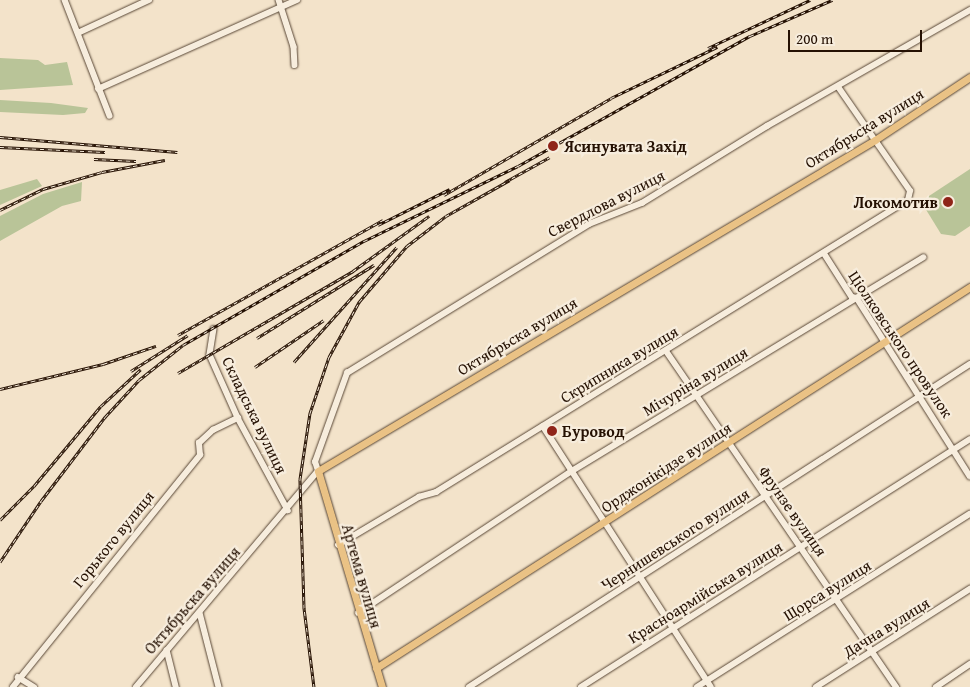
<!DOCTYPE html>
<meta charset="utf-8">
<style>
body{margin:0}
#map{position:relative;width:970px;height:687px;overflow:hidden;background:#f3e3ca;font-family:"Gentium Book Plus",serif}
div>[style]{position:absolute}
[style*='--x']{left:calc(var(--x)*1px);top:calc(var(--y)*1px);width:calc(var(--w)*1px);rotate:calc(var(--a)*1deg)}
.green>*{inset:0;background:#b9c498}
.roads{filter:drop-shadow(0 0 1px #584635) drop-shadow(0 0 1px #584635)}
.minor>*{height:5.5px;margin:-2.75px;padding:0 2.75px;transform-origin:2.75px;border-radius:2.75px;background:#f7eddd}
.major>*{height:7px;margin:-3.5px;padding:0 3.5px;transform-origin:3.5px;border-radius:3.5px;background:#eac285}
.rail>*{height:3px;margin-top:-1.5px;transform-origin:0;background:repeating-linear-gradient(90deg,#f7eddd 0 4px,#251103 0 8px);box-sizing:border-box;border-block:1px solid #251103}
.dots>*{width:14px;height:14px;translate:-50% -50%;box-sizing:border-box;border:2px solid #f7eddd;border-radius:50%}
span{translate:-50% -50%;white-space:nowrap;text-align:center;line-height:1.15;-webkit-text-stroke:4.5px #f7eddd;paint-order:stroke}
.street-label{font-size:16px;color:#251103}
.poi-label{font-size:16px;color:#251103;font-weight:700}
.left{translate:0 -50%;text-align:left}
.right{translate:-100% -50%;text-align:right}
.scale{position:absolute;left:788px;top:30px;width:134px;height:22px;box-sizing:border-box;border:2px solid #251103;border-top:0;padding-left:6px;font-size:15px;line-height:18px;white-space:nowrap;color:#251103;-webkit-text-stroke:4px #f7eddd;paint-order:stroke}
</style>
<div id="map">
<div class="green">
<div style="clip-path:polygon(0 58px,38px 60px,45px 65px,67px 62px,73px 85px,0 90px)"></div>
<div style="clip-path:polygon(0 100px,51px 103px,88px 108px,85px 113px,63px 115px,0 112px)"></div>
<div style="clip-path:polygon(970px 169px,970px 226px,955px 236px,941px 234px,925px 208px,929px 196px)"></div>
<div style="clip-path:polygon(37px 179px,42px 186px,0 205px,0 190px)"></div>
<div style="clip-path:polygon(82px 182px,81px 201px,62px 206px,0 241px,0 216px,43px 194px)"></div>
</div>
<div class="roads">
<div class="minor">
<div style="--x:65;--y:0;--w:124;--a:68.8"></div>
<div style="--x:279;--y:0;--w:49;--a:72.3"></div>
<div style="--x:294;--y:47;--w:18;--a:87"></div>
<div style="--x:80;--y:32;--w:76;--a:-24.9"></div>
<div style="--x:98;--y:89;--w:218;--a:-24.1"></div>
<div style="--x:824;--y:253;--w:52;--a:57.5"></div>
<div style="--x:852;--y:297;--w:5;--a:11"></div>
<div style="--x:857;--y:298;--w:211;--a:57.6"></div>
<div style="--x:214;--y:329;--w:26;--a:99"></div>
<div style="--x:210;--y:355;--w:69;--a:66"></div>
<div style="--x:238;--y:418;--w:105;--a:61.5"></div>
<div style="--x:667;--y:352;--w:406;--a:55.6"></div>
<div style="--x:543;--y:426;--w:310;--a:57.2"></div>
<div style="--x:338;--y:545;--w:94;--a:-30.7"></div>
<div style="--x:419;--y:497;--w:18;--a:-16"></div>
<div style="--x:436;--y:492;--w:555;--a:-31.74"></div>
<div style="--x:908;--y:200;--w:9;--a:-77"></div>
<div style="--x:910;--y:191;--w:126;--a:-124.7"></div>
<div style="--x:200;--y:613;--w:76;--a:75.6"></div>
<div style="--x:358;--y:613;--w:257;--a:-33.6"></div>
<div style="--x:572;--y:471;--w:411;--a:-31.3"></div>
<div style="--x:167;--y:650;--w:38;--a:76"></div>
<div style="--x:18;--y:677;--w:19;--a:32"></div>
<div style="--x:13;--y:687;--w:298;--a:-51.1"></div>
<div style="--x:200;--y:455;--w:12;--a:-95"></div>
<div style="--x:199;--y:443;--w:19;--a:-43"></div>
<div style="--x:213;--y:430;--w:28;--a:-26"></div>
<div style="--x:136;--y:687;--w:282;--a:-49.9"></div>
<div style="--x:318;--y:471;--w:9;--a:-108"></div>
<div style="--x:315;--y:462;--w:95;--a:-70.2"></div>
<div style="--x:347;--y:373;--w:284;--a:-31.6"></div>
<div style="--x:589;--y:224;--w:57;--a:-21.6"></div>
<div style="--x:642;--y:203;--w:147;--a:-31.6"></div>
<div style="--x:767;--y:126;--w:234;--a:-29.7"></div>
<div style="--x:469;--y:687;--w:596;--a:-32.81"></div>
<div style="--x:581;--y:687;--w:461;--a:-32.5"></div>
<div style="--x:697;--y:687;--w:323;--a:-32.4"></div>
<div style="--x:816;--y:687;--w:183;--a:-32.5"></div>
<div style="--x:936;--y:687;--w:41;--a:-34.1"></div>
</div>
<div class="major">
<div style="--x:376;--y:668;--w:706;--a:-32.68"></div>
<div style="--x:382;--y:687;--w:225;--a:-106.5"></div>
<div style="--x:318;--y:471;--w:648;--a:-30.72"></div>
<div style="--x:875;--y:140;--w:114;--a:-33.6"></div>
</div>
</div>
<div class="rail">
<div style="--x:708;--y:48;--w:113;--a:-25.2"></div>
<div style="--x:0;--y:137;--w:178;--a:4.8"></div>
<div style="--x:0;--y:147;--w:105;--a:2.7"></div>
<div style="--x:94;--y:159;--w:42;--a:2.7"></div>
<div style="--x:505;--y:182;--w:51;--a:-29.1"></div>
<div style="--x:444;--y:195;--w:193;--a:-30.1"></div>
<div style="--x:611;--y:98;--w:118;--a:-25.7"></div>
<div style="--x:0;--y:210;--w:48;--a:-26"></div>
<div style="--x:43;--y:189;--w:61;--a:-16.1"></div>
<div style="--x:102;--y:172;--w:64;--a:-10.8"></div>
<div style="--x:378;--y:225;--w:80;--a:-26.6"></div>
<div style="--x:178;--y:335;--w:235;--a:-29.3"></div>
<div style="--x:257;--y:338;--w:138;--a:-32"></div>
<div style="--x:294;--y:362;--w:154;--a:-48.2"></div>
<div style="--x:255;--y:367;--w:83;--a:-34.3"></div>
<div style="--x:131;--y:371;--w:67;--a:-32.3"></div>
<div style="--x:178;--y:373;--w:203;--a:-30.2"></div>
<div style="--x:353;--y:271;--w:94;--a:-35.9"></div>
<div style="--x:0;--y:389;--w:106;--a:-13.6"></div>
<div style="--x:103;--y:364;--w:56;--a:-18.8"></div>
<div style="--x:0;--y:520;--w:48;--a:-45"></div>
<div style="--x:34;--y:486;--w:104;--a:-50.1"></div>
<div style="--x:101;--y:406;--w:54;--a:-42.8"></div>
<div style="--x:0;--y:562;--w:73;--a:-56.1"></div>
<div style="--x:41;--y:501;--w:106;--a:-52.7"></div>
<div style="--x:105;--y:417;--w:50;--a:-47.4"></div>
<div style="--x:139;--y:380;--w:56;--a:-38.5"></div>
<div style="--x:183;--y:345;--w:209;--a:-29.9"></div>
<div style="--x:364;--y:241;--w:171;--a:-26"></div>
<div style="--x:518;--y:166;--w:266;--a:-29.3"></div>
<div style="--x:750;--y:36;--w:90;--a:-23.7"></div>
<div style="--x:314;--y:687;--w:80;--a:-97.2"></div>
<div style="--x:304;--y:608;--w:129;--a:-91.8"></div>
<div style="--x:300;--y:479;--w:67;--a:-81.4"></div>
<div style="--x:310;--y:413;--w:59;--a:-71.3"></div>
<div style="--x:329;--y:357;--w:63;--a:-61.4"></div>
<div style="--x:359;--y:302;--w:74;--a:-49.4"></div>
<div style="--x:407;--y:246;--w:49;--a:-37.6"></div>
<div style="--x:446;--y:216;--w:73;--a:-29.4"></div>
</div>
<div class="dots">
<div style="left:553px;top:146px;background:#8f2418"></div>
<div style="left:948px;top:202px;background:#8f2418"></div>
<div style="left:552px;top:431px;background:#8f2418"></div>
</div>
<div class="street-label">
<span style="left:864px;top:128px;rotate:-32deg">Октябрьска вулиця</span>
<span style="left:606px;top:203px;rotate:-27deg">Свердлова вулиця</span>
<span style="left:517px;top:336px;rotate:-31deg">Октябрьска вулиця</span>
<span style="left:901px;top:344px;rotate:56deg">Ціолковського провулок</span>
<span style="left:619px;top:364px;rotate:-31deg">Скрипника вулиця</span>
<span style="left:695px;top:381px;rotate:-31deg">Мічуріна вулиця</span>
<span style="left:255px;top:415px;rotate:64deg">Складська вулиця</span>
<span style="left:666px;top:467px;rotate:-33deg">Орджонікідзе вулиця</span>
<span style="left:793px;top:511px;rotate:55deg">Фрунзе вулиця</span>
<span style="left:113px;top:539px;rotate:-51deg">Горького вулиця</span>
<span style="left:675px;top:539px;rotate:-33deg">Чернишевського вулиця</span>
<span style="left:362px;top:576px;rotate:74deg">Артема вулиця</span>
<span style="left:827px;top:590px;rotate:-32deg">Щорса вулиця</span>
<span style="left:705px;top:592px;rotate:-32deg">Красноармійська вулиця</span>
<span style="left:192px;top:600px;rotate:-49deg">Октябрьска вулиця</span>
<span style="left:886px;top:627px;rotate:-32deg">Дачна вулиця</span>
</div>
<div class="poi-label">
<span class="left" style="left:564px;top:146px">Ясинувата Захід</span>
<span class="right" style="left:938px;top:202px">Локомотив</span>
<span class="left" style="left:562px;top:431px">Буровод</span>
</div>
<div class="scale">200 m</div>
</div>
